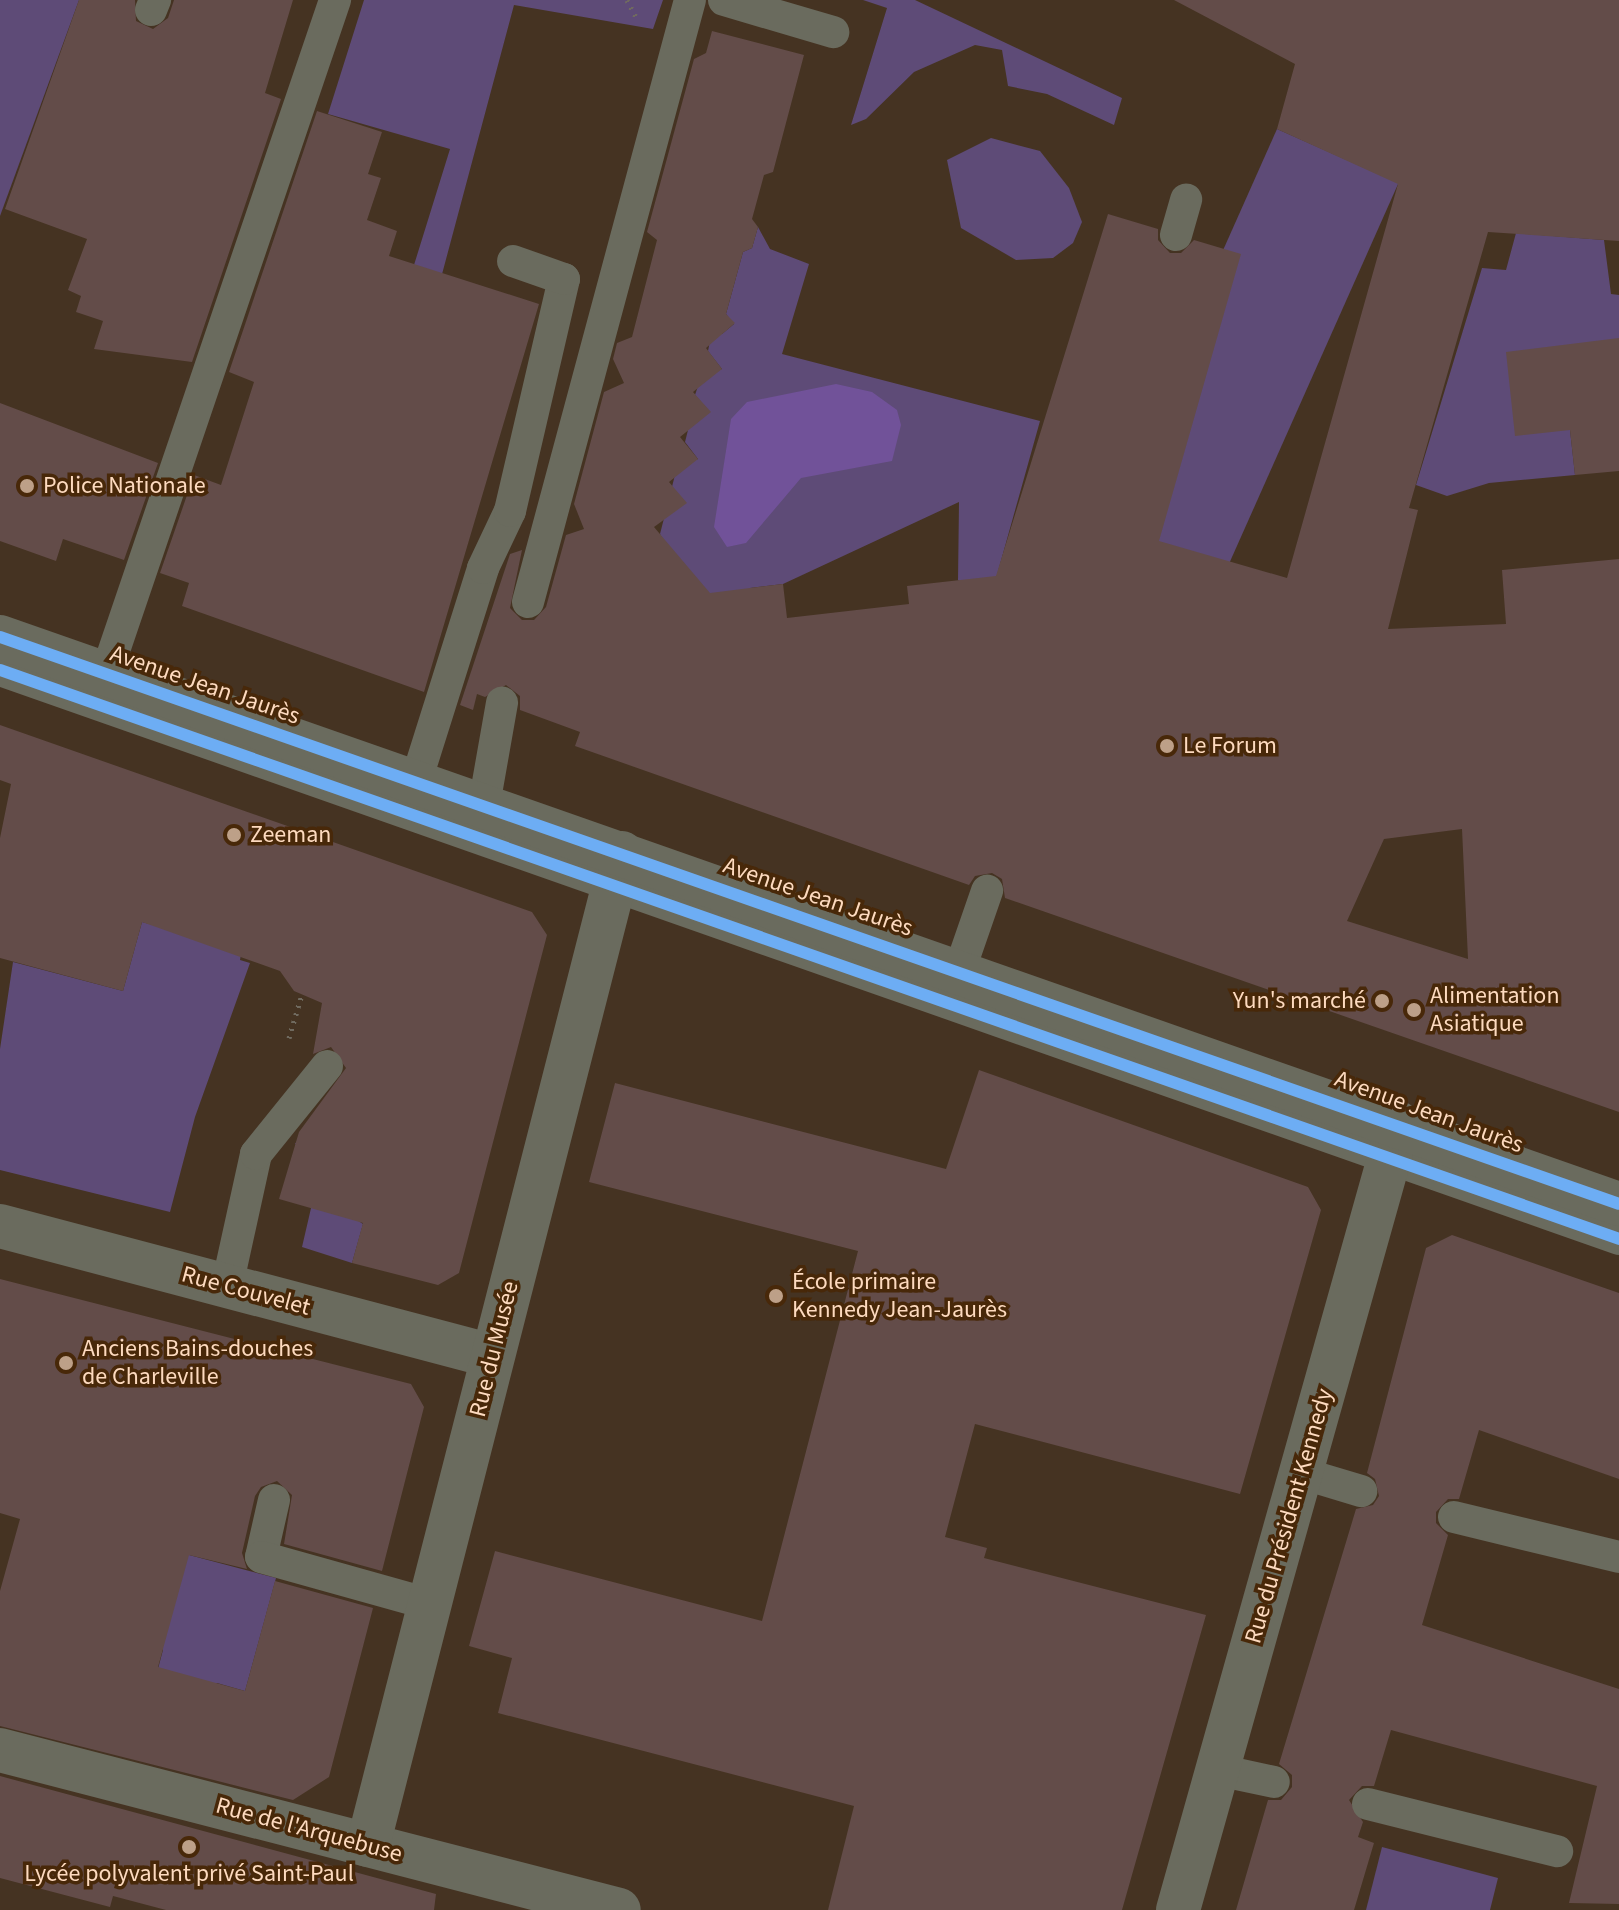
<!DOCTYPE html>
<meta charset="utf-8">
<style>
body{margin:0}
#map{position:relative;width:1619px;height:1910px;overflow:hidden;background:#453322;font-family:"Source Sans 3",sans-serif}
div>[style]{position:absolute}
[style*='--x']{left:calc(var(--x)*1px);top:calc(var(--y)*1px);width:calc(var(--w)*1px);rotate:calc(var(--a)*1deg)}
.green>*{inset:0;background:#5e4b77;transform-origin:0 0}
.forest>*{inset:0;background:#715299}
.building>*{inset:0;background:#634c49}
.path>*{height:5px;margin-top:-2.5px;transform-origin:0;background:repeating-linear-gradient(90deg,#706a5f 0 2px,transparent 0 8px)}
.service>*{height:32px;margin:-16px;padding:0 16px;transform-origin:16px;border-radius:16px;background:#6a6b5e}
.minor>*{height:44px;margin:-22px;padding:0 22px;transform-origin:22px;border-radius:22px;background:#6a6b5e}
.tertiary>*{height:44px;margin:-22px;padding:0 22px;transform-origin:22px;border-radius:22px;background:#6a6b5e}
.cycleway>*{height:12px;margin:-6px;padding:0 6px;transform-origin:6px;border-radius:6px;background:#6dadf4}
.dots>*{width:22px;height:22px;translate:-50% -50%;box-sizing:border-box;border:4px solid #482809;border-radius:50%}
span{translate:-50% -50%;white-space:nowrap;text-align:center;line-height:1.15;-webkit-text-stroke:7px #482809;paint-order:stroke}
.poi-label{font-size:24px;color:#fddabf}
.left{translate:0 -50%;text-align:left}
.right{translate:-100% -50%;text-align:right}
.street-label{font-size:24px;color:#fddabf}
</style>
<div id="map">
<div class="green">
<div style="clip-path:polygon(0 0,79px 0,0 216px)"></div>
<div style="clip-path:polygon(364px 0,663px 0,653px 29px,514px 5px,441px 278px,414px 265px,450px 149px,328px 114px)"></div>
<div style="clip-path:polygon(863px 0,915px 0,1122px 98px,1114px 125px,1047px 94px,1008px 86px,1002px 50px,975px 45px,914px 72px,866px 119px,851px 125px,887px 8px)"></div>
<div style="left:1277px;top:129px;width:133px;height:429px;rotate:24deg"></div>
<div style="clip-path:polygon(991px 138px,1040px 151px,1069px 188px,1082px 222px,1073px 243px,1053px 258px,1016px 260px,961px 228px,947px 160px)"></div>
<div style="clip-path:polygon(758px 227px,770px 249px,809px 264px,782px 354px,1040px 421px,990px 600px,958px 580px,959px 502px,783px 584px,750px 588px,753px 622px,711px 626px,660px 534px,677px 467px,698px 459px,685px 442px,690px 422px,710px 412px,695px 395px,701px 377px,722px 369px,708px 351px,712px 331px,722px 334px,734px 324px,726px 314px,743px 252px,752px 248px)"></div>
<div style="clip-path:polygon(1516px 233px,1604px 240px,1611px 294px,1619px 295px,1619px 366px,1570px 430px,1575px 475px,1489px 483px,1447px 496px,1416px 485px,1482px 268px,1506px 270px)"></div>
<div style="clip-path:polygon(142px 922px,242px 949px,240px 960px,250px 963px,195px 1117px,170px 1212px,0 1170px,0 1049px,13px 962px,123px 991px)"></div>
<div style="clip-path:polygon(328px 1097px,351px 1216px,363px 1224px,352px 1263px,302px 1247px,324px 1152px,295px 1144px)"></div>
<div style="clip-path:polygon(0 1421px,189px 1555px,276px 1578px,245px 1691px,217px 1683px,146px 1714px,163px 1650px)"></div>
<div style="clip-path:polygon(1382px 1847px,1498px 1878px,1490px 1910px,1366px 1910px)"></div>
</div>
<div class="forest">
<div style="clip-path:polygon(836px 384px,872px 392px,897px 410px,901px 425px,892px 461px,801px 478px,746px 543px,727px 547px,714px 527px,731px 419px,747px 402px)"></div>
</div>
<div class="building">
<div style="clip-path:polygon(79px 0,135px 0,136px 21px,153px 29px,168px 18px,174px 0,293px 0,265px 93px,281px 99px,192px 362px,94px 349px,103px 321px,76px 312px,81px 296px,68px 290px,87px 239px,5px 209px)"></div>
<div style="clip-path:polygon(evenodd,1174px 0,1619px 0,1619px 241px,1488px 232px,1409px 508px,1418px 510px,1388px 629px,1506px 624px,1502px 570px,1619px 559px,1619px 1112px,1005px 898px,1002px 879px,992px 873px,975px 876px,969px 885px,575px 746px,580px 732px,520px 710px,520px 696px,506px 685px,485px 697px,477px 694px,473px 710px,460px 705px,510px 554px,522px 550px,510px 608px,522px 620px,534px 620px,546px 607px,566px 535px,584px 529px,574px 504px,604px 392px,624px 383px,613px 359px,617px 343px,632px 337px,657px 240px,647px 232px,694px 59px,706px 53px,712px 31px,804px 55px,773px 172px,764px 175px,752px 219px,758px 227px,752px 248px,743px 252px,726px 314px,735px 323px,706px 348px,722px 369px,693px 392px,711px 412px,680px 437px,698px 459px,669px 482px,687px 503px,654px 527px,710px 593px,783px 584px,787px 618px,909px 604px,907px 586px,996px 576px,1108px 214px,1158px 229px,1158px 240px,1170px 253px,1181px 253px,1194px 240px,1241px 254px,1159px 541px,1287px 578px,1398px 184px,1277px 129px,1295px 64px,1174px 0,1462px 829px,1468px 959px,1347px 921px,1384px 839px,1462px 829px)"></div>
<div style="clip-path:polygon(317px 111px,382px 132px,368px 174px,381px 178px,367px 220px,397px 231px,389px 256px,539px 304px,424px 692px,182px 606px,189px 583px,160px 573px,194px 475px,221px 485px,254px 382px,229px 372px)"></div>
<div style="clip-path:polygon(1619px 338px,1619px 471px,1575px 475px,1570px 430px,1515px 436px,1506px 352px)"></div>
<div style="clip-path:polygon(0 403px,158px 463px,124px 560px,63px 539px,56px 561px,0 541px)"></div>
<div style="clip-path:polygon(0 725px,532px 912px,547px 935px,459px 1273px,438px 1285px,352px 1263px,363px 1223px,279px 1199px,299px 1132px,346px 1068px,331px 1047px,313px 1054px,322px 1003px,294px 991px,280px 971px,142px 922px,123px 991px,0 958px,0 838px,11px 784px,0 780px)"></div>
<div style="clip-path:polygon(979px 1070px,1308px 1187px,1321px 1210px,1240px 1494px,975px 1424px,945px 1537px,987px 1548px,984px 1558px,1206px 1615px,1122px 1910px,828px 1910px,854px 1806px,498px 1713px,512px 1658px,469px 1646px,495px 1551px,762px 1621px,858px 1251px,589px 1182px,615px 1083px,946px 1169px)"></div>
<div style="clip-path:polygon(1452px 1235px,1619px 1293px,1619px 1479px,1479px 1430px,1459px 1499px,1448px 1499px,1436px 1512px,1436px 1523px,1448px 1535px,1422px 1625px,1619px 1689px,1619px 1904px,1569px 1903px,1597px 1786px,1391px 1730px,1374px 1786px,1362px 1786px,1349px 1800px,1363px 1822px,1358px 1837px,1374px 1843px,1354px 1910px,1236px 1910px,1268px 1800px,1281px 1800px,1292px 1787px,1292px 1775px,1279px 1764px,1356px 1509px,1373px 1505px,1379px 1496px,1375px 1479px,1367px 1473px,1426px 1248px)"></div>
<div style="clip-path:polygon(0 1279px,411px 1384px,424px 1407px,382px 1571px,284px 1544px,292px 1495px,277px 1481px,261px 1487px,255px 1496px,242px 1553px,247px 1569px,189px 1555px,158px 1667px,245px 1691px,275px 1581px,373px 1608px,329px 1777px,293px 1800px,0 1726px,0 1591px,20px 1519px,0 1513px)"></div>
<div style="clip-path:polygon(0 1776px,436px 1894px,434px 1910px,166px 1910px,113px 1896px,110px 1907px,0 1878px)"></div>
</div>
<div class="path">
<div style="--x:627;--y:0;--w:19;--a:62"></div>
<div style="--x:289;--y:1038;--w:46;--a:-73.5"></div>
</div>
<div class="service">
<div style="--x:724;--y:0;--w:114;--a:16.4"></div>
<div style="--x:151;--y:10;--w:11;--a:-68"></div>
<div style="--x:1176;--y:235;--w:37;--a:-74"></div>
<div style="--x:528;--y:602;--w:623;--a:-74.94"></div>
<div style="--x:0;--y:670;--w:1716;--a:19.36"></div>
<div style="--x:106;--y:674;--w:712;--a:-71.23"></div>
<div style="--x:416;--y:781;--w:223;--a:-72.5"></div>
<div style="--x:483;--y:568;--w:63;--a:-64.7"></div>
<div style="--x:510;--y:511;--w:238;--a:-76.9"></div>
<div style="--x:564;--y:279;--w:54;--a:-160.6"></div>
<div style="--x:484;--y:805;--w:104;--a:-80"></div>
<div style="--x:960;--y:969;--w:83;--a:-70.9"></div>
<div style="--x:227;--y:1286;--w:135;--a:-77.6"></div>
<div style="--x:256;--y:1154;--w:113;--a:-51.1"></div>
<div style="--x:1301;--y:1473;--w:63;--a:16.7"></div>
<div style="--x:274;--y:1500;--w:58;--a:102.8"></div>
<div style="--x:261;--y:1557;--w:174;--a:15.6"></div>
<div style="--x:1454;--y:1517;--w:170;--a:13.6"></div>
<div style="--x:1218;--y:1770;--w:57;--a:12.1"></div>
<div style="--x:1368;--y:1804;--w:195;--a:14"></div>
</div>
<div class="minor">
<div style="--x:0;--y:1226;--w:509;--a:14.8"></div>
<div style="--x:0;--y:1750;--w:639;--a:14.49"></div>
<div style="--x:368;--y:1845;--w:1024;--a:-75.64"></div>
<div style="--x:1178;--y:1910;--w:817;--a:-74.31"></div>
</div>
<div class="tertiary">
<div style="--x:0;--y:637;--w:1715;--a:19.3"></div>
</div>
<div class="cycleway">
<div style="--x:0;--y:637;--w:1715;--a:19.3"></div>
<div style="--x:0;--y:670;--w:1716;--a:19.36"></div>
</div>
<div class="dots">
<div style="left:27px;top:486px;background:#bda088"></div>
<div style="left:1167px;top:746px;background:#bda088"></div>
<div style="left:234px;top:835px;background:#bda088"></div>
<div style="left:1382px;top:1001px;background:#bda088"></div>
<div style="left:1414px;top:1010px;background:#bda088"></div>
<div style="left:776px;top:1296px;background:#bda088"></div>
<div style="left:66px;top:1363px;background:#bda088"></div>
<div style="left:189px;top:1847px;background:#bda088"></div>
</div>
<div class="poi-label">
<span class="left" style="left:43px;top:486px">Police Nationale</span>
<span class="left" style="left:1183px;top:746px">Le Forum</span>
<span class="left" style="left:250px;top:835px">Zeeman</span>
<span class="left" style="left:1430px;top:1010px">Alimentation<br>Asiatique</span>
<span class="right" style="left:1366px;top:1001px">Yun's marché</span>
<span class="left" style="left:792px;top:1296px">École primaire<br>Kennedy Jean-Jaurès</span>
<span class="left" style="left:82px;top:1363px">Anciens Bains-douches<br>de Charleville</span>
<span style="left:189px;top:1874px">Lycée polyvalent privé Saint-Paul</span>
</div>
<div class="street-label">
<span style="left:205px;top:685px;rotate:19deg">Avenue Jean Jaurès</span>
<span style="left:818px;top:897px;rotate:19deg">Avenue Jean Jaurès</span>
<span style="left:1429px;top:1112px;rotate:20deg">Avenue Jean Jaurès</span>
<span style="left:246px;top:1291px;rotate:15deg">Rue Couvelet</span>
<span style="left:494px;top:1349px;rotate:-76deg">Rue du Musée</span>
<span style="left:1289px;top:1516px;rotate:-74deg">Rue du Président Kennedy</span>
<span style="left:309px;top:1830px;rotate:15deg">Rue de l'Arquebuse</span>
</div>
</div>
